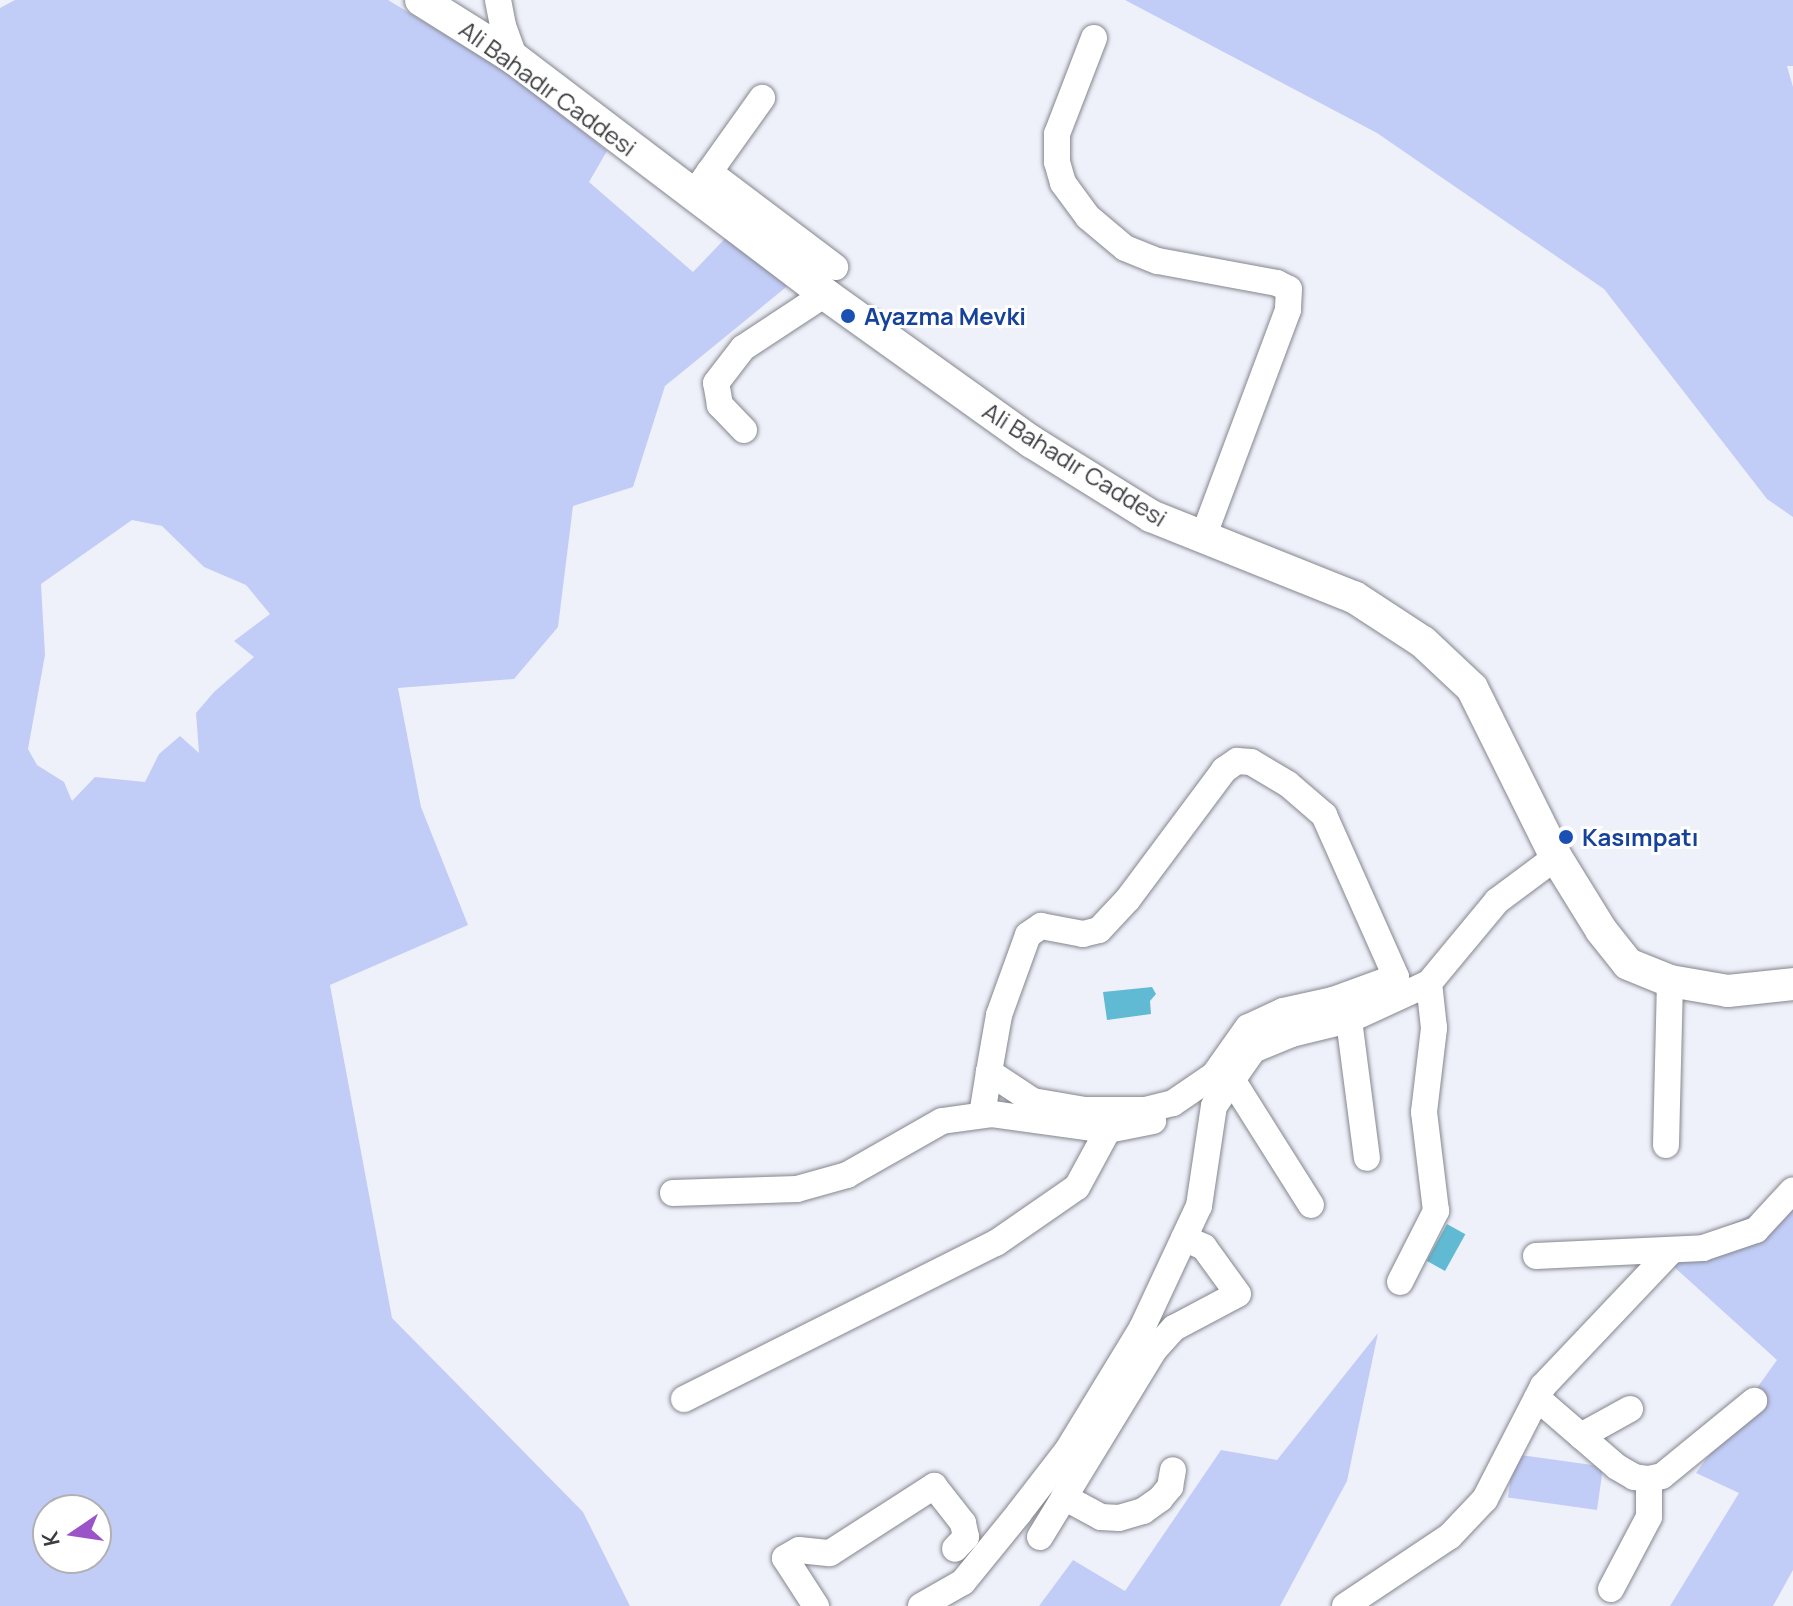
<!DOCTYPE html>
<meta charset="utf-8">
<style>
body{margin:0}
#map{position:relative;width:1793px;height:1606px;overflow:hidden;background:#eff1fa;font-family:Manrope,sans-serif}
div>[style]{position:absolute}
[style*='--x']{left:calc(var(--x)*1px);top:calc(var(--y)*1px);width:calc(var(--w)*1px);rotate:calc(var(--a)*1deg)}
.green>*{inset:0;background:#c2cdf7;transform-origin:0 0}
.water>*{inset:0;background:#61bad4;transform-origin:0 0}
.roads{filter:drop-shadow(0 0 2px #84868e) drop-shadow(0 0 2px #84868e)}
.minor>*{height:26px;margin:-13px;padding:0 13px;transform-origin:13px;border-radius:13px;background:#fff}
.major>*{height:32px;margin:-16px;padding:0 16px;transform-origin:16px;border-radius:16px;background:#fff}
.dots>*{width:22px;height:22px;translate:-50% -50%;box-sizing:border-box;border:4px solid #fff;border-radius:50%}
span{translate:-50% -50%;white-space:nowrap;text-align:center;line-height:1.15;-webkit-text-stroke:6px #fff;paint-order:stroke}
.street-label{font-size:24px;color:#3c3d40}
.transit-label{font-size:24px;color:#164399;font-weight:700}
.left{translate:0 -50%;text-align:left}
.north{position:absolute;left:32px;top:1494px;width:80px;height:80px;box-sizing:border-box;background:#fff;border:2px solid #b1b1b3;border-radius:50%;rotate:257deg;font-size:22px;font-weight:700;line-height:32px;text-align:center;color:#3c3d40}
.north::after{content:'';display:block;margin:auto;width:28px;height:36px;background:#9a54c8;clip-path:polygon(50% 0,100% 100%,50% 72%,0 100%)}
</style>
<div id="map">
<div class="green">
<div style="clip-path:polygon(evenodd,15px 0,388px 0,511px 74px,607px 151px,589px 182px,693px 272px,737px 226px,796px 279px,665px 386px,633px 487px,573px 506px,558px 627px,514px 679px,398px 688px,421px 807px,468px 925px,330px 985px,392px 1318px,583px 1512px,630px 1606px,0 1606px,0 8px,15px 0,132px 520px,162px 526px,204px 567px,246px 585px,270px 614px,234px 641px,254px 657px,214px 692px,196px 713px,199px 753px,180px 736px,159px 754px,145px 782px,95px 777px,72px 801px,64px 782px,37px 765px,28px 749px,45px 655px,41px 584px,132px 520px,15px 0,48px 1510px,96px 1510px,96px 1558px,48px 1558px,48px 1510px)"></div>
<div style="clip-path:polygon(1125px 0,1793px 0,1793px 66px,1787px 66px,1793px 87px,1793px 517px,1767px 499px,1604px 289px,1377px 133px)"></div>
<div style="clip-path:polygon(1793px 1199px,1793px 1570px,1773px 1606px,1670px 1606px,1739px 1493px,1696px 1473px,1777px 1360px,1662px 1256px,1770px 1206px)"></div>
<div style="clip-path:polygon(1378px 1333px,1347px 1481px,1280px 1606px,1039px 1606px,1073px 1560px,1125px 1591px,1221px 1450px,1277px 1460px)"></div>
<div style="left:1514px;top:1454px;width:90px;height:44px;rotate:8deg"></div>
</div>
<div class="water">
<div style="clip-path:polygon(1152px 987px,1156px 994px,1150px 1001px,1151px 1014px,1107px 1020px,1103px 992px)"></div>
<div style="left:1447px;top:1224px;width:21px;height:42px;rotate:29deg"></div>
</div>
<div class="roads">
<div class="minor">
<div style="--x:498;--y:0;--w:26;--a:79"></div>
<div style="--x:503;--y:26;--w:35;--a:70"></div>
<div style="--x:1094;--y:38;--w:103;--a:111.1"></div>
<div style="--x:1057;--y:134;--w:28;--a:90"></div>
<div style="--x:1057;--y:162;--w:22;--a:74"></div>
<div style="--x:1063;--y:183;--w:42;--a:53.7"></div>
<div style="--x:1088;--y:217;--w:48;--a:40"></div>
<div style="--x:1125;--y:248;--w:35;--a:22"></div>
<div style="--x:1158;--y:261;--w:121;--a:10.5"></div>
<div style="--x:1277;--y:283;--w:13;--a:27"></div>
<div style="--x:1289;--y:289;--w:21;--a:93"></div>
<div style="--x:1288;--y:310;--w:242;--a:110.5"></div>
<div style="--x:709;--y:172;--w:158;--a:37"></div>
<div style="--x:700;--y:185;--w:107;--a:-54.5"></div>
<div style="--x:744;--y:430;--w:35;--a:-134"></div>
<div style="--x:720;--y:405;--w:22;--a:-100"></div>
<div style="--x:716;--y:383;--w:44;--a:-52.4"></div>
<div style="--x:743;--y:348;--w:98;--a:-33.4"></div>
<div style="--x:1349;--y:1020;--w:139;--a:82.6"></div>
<div style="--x:1231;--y:1078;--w:150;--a:57.8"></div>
<div style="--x:982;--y:1115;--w:44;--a:-80.8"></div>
<div style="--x:989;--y:1072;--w:58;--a:-80"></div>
<div style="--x:999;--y:1015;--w:85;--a:-70.1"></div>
<div style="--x:1028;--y:935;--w:16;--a:-35"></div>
<div style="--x:1041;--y:926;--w:43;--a:10.8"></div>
<div style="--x:1083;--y:934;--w:16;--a:-14"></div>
<div style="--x:1099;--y:930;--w:42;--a:-46.9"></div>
<div style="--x:1128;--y:899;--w:161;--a:-53.3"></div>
<div style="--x:1224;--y:770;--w:16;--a:-35"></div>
<div style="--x:1237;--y:761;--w:14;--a:4"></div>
<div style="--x:1251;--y:762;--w:43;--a:30.7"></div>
<div style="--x:1288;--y:784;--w:48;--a:40.7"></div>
<div style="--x:1324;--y:815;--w:177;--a:66"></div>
<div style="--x:1396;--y:977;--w:67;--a:159.9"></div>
<div style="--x:1333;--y:1000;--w:51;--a:167.6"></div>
<div style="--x:1283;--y:1011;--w:38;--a:155"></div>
<div style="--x:1248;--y:1027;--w:59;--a:125.3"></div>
<div style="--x:1214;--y:1075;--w:50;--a:145.7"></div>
<div style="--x:1173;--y:1103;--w:29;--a:166"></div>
<div style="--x:1145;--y:1110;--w:60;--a:180"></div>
<div style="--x:1085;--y:1110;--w:53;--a:-170.2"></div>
<div style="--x:1033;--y:1101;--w:53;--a:-146.6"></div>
<div style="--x:1666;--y:1145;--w:164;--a:-88.6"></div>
<div style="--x:673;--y:1193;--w:124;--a:-1.8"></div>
<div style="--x:797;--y:1189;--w:52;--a:-15.6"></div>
<div style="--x:847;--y:1175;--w:109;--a:-29.6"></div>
<div style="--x:942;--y:1121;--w:50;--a:-8"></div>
<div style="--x:992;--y:1114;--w:117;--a:7.9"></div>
<div style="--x:1108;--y:1130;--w:46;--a:-11.3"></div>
<div style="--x:1536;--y:1256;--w:167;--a:-2.7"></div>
<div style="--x:1703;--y:1248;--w:56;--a:-18.8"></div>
<div style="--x:1756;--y:1230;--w:54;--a:-47.2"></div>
<div style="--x:1400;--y:1282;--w:80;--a:-63.1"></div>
<div style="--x:1436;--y:1211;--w:100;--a:-96.9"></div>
<div style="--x:1424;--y:1112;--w:85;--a:-83.2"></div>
<div style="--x:1434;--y:1028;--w:45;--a:-96.3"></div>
<div style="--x:1537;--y:1398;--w:106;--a:40.8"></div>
<div style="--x:1617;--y:1467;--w:20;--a:30"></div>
<div style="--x:1634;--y:1477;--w:15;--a:8"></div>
<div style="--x:1649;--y:1479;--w:13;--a:-13"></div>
<div style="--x:1662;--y:1476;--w:119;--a:-39.2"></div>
<div style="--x:684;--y:1399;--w:349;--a:-26.6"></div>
<div style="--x:996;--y:1243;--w:98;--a:-34.7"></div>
<div style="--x:1077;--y:1187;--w:65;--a:-61.5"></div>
<div style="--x:1581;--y:1436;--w:56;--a:-28.9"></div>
<div style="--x:1064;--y:1497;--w:42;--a:28.4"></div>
<div style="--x:1101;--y:1517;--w:18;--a:3"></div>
<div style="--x:1119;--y:1518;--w:25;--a:-16"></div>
<div style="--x:1143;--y:1511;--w:21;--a:-35"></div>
<div style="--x:1160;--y:1499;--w:16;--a:-50"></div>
<div style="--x:1170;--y:1487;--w:17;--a:-80"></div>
<div style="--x:1040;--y:1537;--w:219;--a:-58.6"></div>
<div style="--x:1154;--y:1350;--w:30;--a:-48"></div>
<div style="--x:1174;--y:1328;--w:72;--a:-28"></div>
<div style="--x:1238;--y:1294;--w:58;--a:-125.9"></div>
<div style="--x:1204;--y:1247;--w:22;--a:-156"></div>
<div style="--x:1611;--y:1589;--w:81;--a:-62.2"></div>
<div style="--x:1649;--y:1517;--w:38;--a:-90"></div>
<div style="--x:816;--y:1606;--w:57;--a:-122.9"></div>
<div style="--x:785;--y:1558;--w:16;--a:-30"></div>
<div style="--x:799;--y:1550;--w:31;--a:6"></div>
<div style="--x:830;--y:1553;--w:124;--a:-32.8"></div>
<div style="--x:934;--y:1486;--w:47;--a:51.9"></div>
<div style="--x:963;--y:1523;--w:14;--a:78"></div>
<div style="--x:966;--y:1537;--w:16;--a:133"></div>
<div style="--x:921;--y:1606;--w:48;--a:-29.7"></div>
<div style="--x:963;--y:1582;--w:89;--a:-50.9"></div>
<div style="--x:1019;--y:1513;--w:78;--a:-52.3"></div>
<div style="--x:1067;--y:1451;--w:144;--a:-58.6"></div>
<div style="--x:1142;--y:1328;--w:135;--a:-65"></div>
<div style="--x:1199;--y:1206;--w:101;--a:-81.5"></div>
<div style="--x:1214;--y:1106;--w:68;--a:-55.1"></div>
<div style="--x:1253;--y:1050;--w:42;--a:-22.3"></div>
<div style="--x:1292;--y:1034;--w:59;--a:-13.8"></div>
<div style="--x:1349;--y:1020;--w:88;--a:-24.8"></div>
<div style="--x:1429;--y:983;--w:107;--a:-50.3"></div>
<div style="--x:1497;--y:901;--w:74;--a:-36.7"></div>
<div style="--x:1345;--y:1606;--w:126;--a:-33.7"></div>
<div style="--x:1450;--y:1536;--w:51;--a:-46.6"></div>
<div style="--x:1485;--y:1499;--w:127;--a:-62.8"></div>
<div style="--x:1543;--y:1386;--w:187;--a:-46.5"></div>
</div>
<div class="major">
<div style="--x:421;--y:0;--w:111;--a:32.1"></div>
<div style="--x:515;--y:59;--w:389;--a:37.2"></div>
<div style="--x:825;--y:294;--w:254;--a:35.6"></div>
<div style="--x:1032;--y:442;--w:140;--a:31.9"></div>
<div style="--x:1151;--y:516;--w:219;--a:21.8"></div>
<div style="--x:1354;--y:597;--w:82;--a:33.1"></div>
<div style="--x:1423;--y:642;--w:67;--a:43.2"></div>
<div style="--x:1472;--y:688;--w:189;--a:63.6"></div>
<div style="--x:1556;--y:857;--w:86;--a:58.3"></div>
<div style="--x:1601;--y:930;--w:43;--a:51.5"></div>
<div style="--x:1628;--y:964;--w:45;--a:22"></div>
<div style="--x:1670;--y:981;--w:59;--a:9.8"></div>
<div style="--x:1728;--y:991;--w:65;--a:-6.1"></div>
</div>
</div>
<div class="dots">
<div style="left:848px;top:316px;background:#1a4fb4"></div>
<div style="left:1566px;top:837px;background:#1a4fb4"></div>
</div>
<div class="street-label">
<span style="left:548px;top:88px;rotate:36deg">Ali Bahadır Caddesi</span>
<span style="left:1075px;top:464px;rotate:32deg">Ali Bahadır Caddesi</span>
</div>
<div class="transit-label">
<span class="left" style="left:864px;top:316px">Ayazma Mevki</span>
<span class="left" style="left:1582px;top:837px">Kasımpatı</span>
</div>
<div class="north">K</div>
</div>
